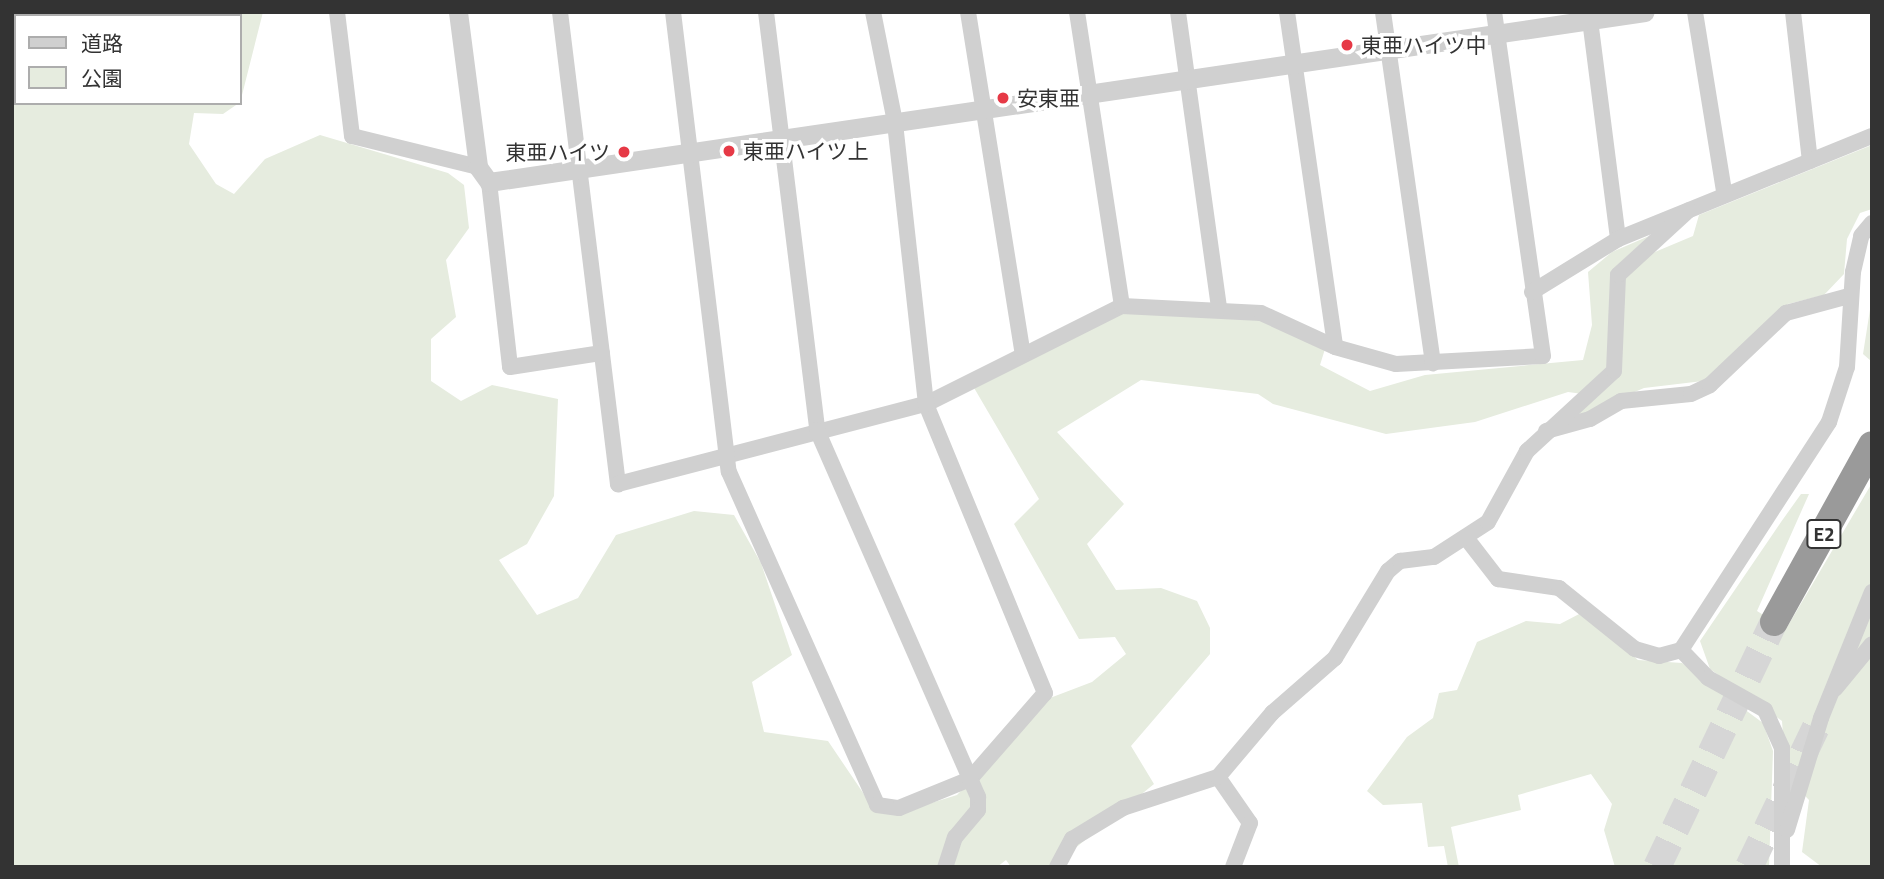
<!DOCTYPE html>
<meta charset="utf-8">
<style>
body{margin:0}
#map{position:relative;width:1884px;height:879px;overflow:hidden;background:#fff;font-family:"Titillium Web","Noto Sans JP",sans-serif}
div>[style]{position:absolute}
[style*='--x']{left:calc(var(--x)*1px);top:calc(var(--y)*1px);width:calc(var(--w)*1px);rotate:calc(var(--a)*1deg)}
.green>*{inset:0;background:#e6ecdf}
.motorway-tunnel>*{height:28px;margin-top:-14px;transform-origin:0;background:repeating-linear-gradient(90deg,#d6d6d6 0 28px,transparent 0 42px)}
.minor>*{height:16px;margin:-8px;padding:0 8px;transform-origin:8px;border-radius:8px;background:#d0d0d0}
.tertiary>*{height:19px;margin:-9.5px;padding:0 9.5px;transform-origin:9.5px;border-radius:9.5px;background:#d0d0d0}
.motorway>*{height:28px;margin:-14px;padding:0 14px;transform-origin:14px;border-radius:14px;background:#9a9a9a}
.dots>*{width:19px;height:19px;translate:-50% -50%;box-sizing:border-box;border:4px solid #fff;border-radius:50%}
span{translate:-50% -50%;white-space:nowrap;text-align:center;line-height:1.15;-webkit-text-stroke:7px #fff;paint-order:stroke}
.shield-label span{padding:2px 5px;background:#fff;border:2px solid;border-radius:5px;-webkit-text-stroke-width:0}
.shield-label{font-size:19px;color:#333;font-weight:700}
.poi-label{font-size:21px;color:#333}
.left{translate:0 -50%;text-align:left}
.right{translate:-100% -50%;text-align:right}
.frame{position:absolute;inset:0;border:14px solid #333;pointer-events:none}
.legend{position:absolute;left:14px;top:14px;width:228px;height:91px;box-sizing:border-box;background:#fff;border:2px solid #adadad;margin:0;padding:9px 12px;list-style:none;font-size:21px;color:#333}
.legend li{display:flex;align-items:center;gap:14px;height:35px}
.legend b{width:35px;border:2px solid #adadad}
</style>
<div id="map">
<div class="green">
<div style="clip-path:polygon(12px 12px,263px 12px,240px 103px,240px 16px,16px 16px,16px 103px,239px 103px,223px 114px,194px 113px,189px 144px,216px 184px,234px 194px,265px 159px,320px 135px,448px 173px,464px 185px,469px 228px,446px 260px,456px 317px,431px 339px,431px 381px,461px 401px,492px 385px,558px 399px,554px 496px,527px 544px,499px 560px,537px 615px,578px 598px,616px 535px,694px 511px,734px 515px,761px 563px,792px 655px,752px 682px,764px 732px,828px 741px,874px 809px,899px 813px,957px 795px,1050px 698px,1092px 682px,1126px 654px,1115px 637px,1079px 639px,1014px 524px,1039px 499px,970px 381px,1122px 306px,1261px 313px,1325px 349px,1320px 365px,1370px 391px,1425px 375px,1583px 360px,1592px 325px,1588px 272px,1612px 252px,1649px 236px,1621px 262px,1609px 369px,1583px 394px,1568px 392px,1475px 422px,1386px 434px,1273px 404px,1258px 394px,1141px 380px,1057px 432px,1124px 504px,1087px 544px,1116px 590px,1161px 588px,1197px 601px,1210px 628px,1210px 654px,1131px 746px,1154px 784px,1052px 867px,1011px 867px,1006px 860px,997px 867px,12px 867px)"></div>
<div style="clip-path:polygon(1872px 145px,1872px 209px,1860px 213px,1847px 239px,1844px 274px,1824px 295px,1788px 304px,1703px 381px,1644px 388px,1562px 423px,1618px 374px,1620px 285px,1643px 257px,1693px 236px,1699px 215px)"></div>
<div style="clip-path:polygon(1872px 297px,1872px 360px,1871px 361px,1863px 354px)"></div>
<div style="clip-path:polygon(1872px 483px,1872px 867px,1822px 867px,1802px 852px,1809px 800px,1786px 776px,1782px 721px,1710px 669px,1700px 641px,1781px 522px,1801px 494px,1809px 494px,1757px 611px,1786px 629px)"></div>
<div style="clip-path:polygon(1583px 612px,1638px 660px,1682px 663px,1763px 723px,1773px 751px,1769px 867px,1615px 867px,1604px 830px,1612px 804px,1591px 774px,1518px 795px,1521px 810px,1451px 827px,1459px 867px,1448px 867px,1444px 846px,1428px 847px,1422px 803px,1383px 805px,1367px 791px,1407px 737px,1433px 718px,1439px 693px,1457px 690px,1477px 642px,1526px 621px,1560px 624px)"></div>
</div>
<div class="motorway-tunnel">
<div style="--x:1657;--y:867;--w:272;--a:-64.5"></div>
<div style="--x:1749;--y:867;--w:155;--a:-64.4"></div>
</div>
<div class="minor">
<div style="--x:337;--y:12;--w:125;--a:83.1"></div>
<div style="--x:352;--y:136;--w:130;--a:13.8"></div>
<div style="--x:560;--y:12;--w:476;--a:83"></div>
<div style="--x:618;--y:484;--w:318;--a:-14.6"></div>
<div style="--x:926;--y:404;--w:219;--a:-26.6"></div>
<div style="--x:1122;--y:306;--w:139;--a:2.9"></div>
<div style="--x:1261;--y:313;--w:81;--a:24.7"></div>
<div style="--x:1335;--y:347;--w:63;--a:15.6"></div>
<div style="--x:1396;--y:364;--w:147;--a:-3.1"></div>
<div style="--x:1543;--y:356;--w:347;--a:-98.1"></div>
<div style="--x:673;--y:12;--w:463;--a:83.1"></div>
<div style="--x:729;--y:472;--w:364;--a:66"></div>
<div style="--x:877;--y:805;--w:22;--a:8"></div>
<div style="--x:899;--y:808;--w:77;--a:-22.2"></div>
<div style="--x:970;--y:779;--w:114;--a:-48.9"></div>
<div style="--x:1045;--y:693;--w:313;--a:-112.4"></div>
<div style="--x:926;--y:404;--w:284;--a:-96.3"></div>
<div style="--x:895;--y:122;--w:112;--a:-101.3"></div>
<div style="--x:766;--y:12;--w:421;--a:83"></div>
<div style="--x:817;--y:430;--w:401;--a:66.3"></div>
<div style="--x:978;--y:797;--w:13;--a:90"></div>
<div style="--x:978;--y:810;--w:35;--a:130"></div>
<div style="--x:955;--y:837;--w:32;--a:108"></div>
<div style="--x:968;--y:12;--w:346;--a:80.9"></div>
<div style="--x:1077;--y:12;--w:297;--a:81.3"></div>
<div style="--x:1178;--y:12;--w:300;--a:82.1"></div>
<div style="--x:1287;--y:12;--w:338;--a:81.8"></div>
<div style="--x:1383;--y:12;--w:355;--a:81.9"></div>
<div style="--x:1589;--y:12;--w:229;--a:82.7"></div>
<div style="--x:1695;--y:12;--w:182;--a:80.8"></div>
<div style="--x:1793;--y:12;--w:150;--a:83.5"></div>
<div style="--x:489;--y:182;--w:186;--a:83.5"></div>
<div style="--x:510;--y:367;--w:93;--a:-8.7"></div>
<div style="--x:1532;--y:292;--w:101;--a:-31.6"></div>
<div style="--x:1618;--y:239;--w:274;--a:-22.1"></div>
<div style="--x:1546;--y:431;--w:46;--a:-15.3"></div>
<div style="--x:1590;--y:419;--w:36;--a:-30"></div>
<div style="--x:1621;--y:401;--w:70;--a:-5.7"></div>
<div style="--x:1691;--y:394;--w:21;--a:-25"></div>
<div style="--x:1710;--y:385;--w:105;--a:-43.5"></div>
<div style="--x:1786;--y:313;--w:65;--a:-15.1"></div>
<div style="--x:1467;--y:539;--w:51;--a:52.2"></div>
<div style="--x:1498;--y:579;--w:62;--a:8.4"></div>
<div style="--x:1559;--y:588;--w:97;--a:38.8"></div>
<div style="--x:1635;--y:649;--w:25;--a:16"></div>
<div style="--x:1659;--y:656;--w:23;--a:-15"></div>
<div style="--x:1681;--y:650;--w:39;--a:46"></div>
<div style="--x:1708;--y:678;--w:65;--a:29.3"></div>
<div style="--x:1765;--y:710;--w:42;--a:65.9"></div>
<div style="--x:1782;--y:748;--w:119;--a:90"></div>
<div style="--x:1681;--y:650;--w:272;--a:-57"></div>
<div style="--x:1829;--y:422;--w:58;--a:-71.9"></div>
<div style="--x:1847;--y:367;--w:95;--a:-86.4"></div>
<div style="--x:1853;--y:272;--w:37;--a:-77"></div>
<div style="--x:1861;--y:236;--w:17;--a:-50"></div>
<div style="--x:1835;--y:689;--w:58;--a:-50.6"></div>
<div style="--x:1218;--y:777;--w:56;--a:55.2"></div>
<div style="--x:1250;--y:823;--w:47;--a:111.1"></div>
<div style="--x:1787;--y:830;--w:117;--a:-73.1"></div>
<div style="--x:1821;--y:718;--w:136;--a:-68"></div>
<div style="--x:1057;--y:867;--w:32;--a:-62"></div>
<div style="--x:1072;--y:839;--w:60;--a:-31.3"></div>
<div style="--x:1123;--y:808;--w:100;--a:-18.1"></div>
<div style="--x:1218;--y:777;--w:84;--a:-49.8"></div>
<div style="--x:1272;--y:713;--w:84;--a:-41.1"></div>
<div style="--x:1335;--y:658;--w:102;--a:-58.7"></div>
<div style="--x:1388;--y:571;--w:16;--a:-40"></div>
<div style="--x:1400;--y:561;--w:34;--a:-7"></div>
<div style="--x:1434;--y:557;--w:64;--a:-32.9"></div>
<div style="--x:1488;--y:522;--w:81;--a:-61.2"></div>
<div style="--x:1527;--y:451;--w:118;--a:-42.6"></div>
<div style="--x:1614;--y:371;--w:96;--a:-87.6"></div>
<div style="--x:1618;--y:275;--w:96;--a:-42.5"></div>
</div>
<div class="tertiary">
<div style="--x:458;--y:12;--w:156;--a:82.6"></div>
<div style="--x:478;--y:167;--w:19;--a:54"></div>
<div style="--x:489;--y:182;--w:1168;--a:-8.37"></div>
</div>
<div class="motorway">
<div style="--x:1774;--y:622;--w:202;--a:-61"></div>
</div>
<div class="dots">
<div style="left:1347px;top:45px;background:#e63946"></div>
<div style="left:1003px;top:98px;background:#e63946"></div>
<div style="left:729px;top:151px;background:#e63946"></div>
<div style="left:624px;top:152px;background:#e63946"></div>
</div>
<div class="shield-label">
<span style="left:1824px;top:534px">E2</span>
</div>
<div class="poi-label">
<span class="left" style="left:1361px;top:45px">東亜ハイツ中</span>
<span class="left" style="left:1017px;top:98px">安東亜</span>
<span class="left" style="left:743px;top:151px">東亜ハイツ上</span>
<span class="right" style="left:610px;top:152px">東亜ハイツ</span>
</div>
<div class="frame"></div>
<ul class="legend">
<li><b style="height:9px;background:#d0d0d0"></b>道路</li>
<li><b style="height:19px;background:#e6ecdf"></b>公園</li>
</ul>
</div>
